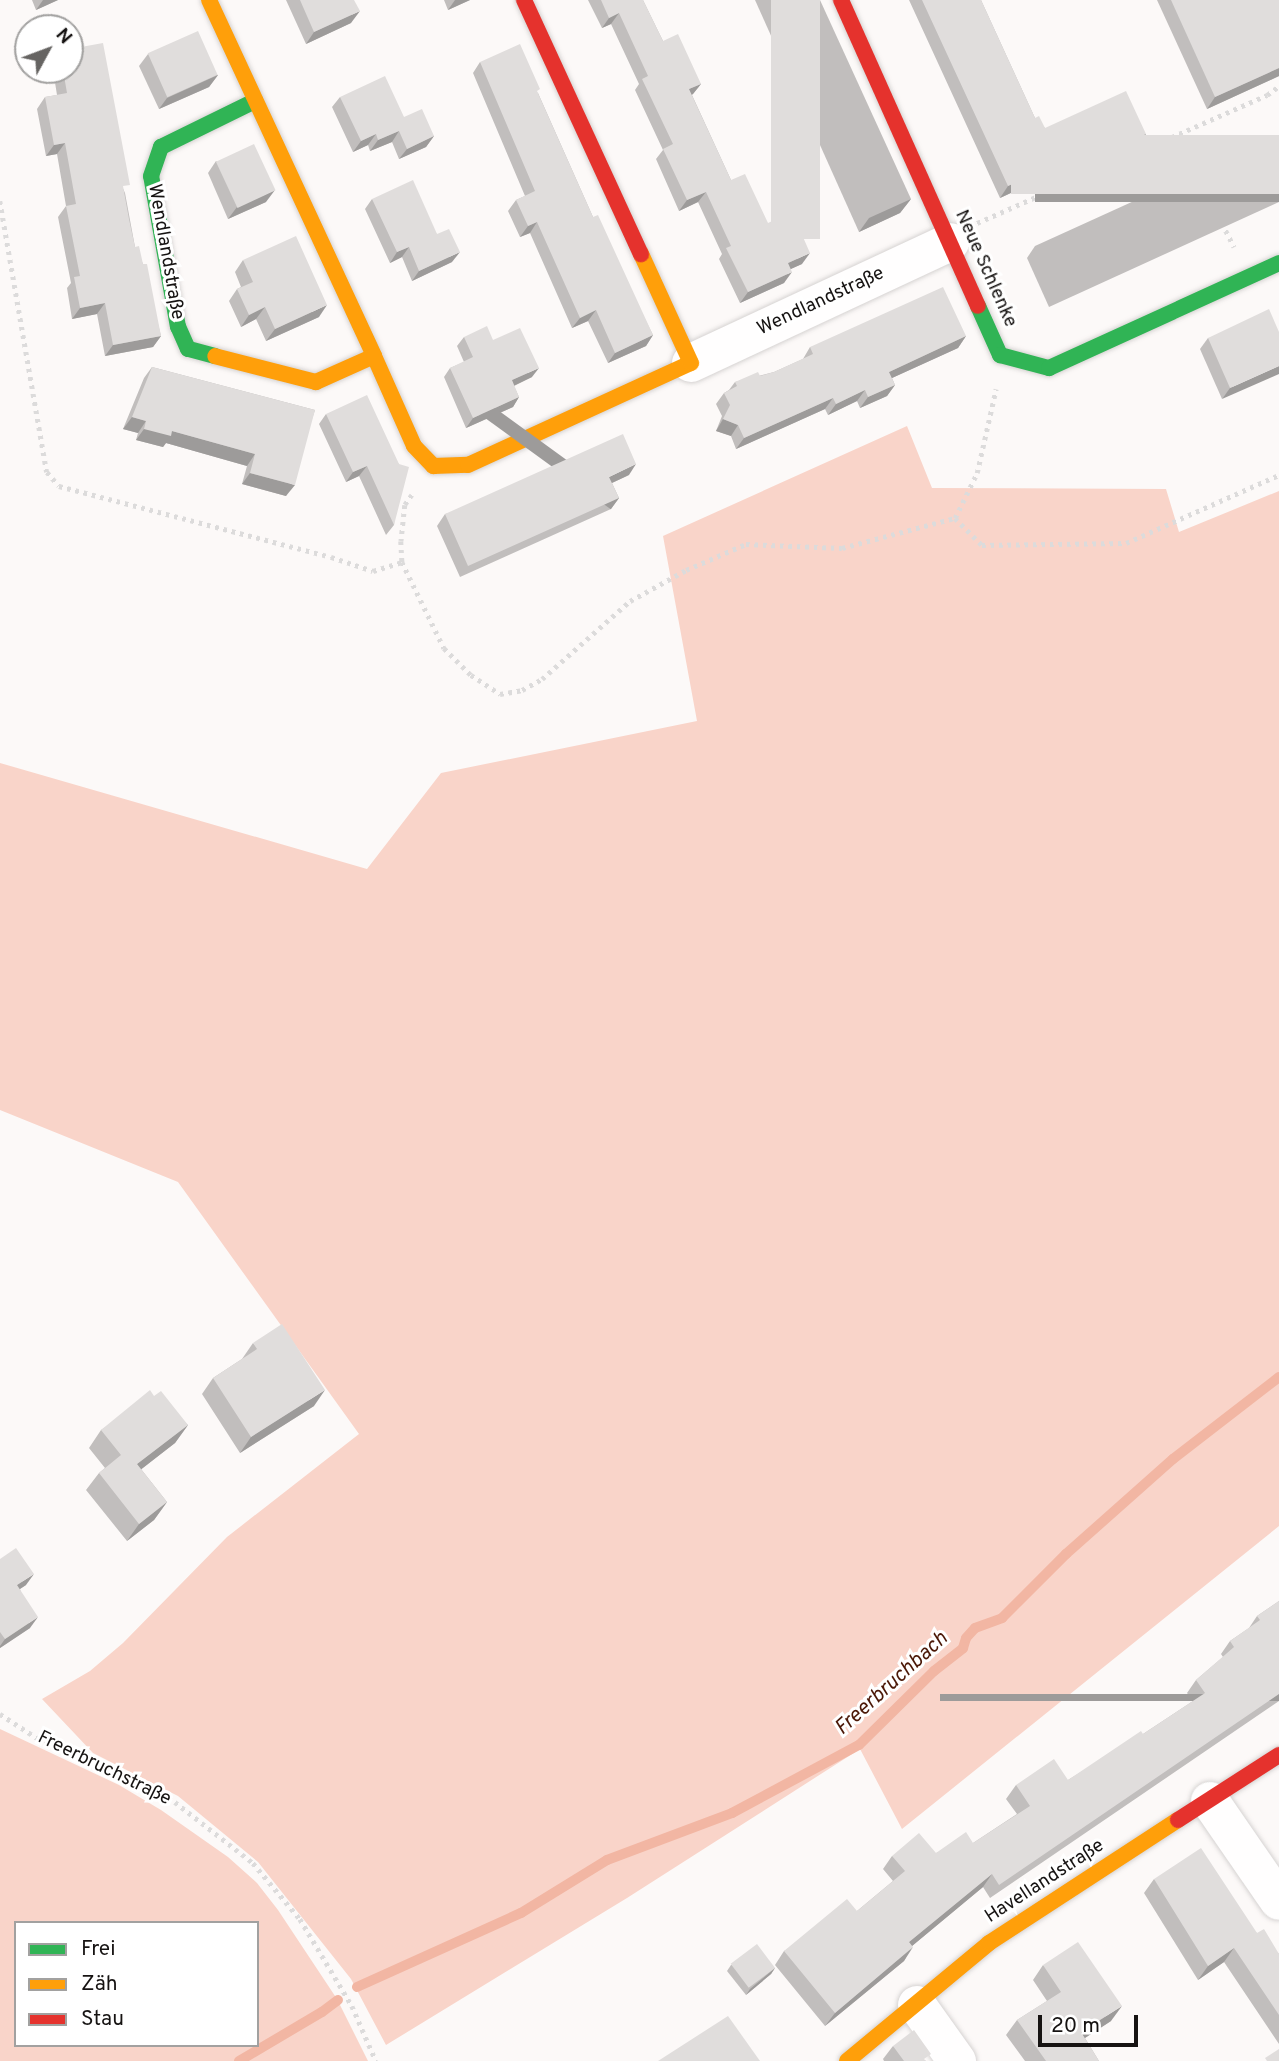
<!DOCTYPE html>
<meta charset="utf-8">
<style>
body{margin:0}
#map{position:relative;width:1279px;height:2061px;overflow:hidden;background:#fcf9f8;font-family:Overpass,sans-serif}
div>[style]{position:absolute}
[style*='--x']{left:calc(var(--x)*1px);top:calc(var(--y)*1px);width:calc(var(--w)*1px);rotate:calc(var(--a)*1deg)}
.green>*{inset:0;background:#f9d4c9}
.stream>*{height:10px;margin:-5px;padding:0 5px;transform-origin:5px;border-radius:5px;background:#f2b6a3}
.path>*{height:4.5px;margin-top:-2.25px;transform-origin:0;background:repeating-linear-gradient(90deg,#dcdbdb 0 3.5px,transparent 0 8.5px)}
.roads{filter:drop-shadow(0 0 2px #d6d3d2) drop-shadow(0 0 2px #d6d3d2)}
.street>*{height:38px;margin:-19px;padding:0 19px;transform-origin:19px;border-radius:19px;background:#fffefe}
.fast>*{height:16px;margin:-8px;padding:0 8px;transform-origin:8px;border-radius:8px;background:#30b455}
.slow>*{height:16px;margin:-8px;padding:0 8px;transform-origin:8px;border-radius:8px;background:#ff9f0a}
.jam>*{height:16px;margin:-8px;padding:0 8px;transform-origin:8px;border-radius:8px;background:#e5322d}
.wall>*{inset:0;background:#c1bebd}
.shaded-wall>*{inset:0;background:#9d9b9a;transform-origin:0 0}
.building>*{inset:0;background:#e0dddc;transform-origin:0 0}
span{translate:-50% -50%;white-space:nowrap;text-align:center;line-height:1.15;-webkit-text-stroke:6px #fff;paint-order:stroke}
.street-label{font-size:19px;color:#161312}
.water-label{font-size:21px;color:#4b1807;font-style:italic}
.legend{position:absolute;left:14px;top:1921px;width:245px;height:126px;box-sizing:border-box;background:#fff;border:2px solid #a2a1a0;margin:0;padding:9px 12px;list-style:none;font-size:21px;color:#161312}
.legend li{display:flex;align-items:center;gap:14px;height:35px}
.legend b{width:35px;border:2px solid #a2a1a0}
.north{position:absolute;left:14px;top:14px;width:70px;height:70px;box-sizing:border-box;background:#fff;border:2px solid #a2a1a0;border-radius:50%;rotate:49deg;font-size:19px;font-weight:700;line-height:28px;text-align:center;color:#161312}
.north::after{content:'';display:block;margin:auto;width:24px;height:32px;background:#666462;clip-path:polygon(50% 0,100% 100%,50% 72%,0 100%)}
.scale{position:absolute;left:1038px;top:2015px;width:100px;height:32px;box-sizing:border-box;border:4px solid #161312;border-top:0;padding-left:9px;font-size:21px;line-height:24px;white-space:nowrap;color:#161312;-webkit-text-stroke:5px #fff;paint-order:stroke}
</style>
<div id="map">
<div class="green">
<div style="clip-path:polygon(907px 426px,932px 488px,1166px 489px,1179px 532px,1279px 491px,1279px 1526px,902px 1829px,860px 1749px,627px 1898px,386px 2045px,351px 1979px,258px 1862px,178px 1796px,93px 1753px,42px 1699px,90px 1671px,123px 1643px,227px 1537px,359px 1434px,178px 1182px,0 1110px,0 763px,367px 869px,441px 773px,697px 721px,663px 536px)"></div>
<div style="clip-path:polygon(evenodd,0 1729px,119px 1785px,161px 1810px,228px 1857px,257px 1883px,278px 1910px,337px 1999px,368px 2061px,0 2061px,0 1729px,16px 1923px,257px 1923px,257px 2045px,16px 2045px,16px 1923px)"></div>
</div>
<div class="stream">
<div style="--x:357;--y:1987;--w:180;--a:-24.3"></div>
<div style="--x:521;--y:1913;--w:101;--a:-31.6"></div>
<div style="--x:607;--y:1860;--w:134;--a:-20.6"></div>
<div style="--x:732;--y:1813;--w:144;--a:-28.2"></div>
<div style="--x:859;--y:1745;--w:105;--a:-44.6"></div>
<div style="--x:934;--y:1671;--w:37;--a:-38"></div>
<div style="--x:963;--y:1648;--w:10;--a:-73"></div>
<div style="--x:966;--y:1638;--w:13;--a:-48"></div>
<div style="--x:975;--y:1628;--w:29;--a:-20"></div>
<div style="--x:1002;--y:1618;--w:91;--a:-45"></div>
<div style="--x:1066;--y:1554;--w:143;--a:-41.6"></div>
<div style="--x:1173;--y:1459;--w:134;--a:-37.7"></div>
<div style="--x:239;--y:2061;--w:96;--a:-30.6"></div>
<div style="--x:322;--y:2012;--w:20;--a:-37"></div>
</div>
<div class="path">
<div style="--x:1180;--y:134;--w:44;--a:64.6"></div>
<div style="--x:0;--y:201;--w:275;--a:80.2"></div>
<div style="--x:47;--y:472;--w:18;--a:49"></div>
<div style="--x:59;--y:486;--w:281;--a:14.6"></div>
<div style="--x:331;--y:557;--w:44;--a:18.4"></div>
<div style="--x:373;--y:571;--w:30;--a:-17"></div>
<div style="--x:977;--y:223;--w:317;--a:-23.8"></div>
<div style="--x:1267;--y:95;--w:15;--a:-37"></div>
<div style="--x:1222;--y:223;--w:27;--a:63"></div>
<div style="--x:412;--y:495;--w:12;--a:125"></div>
<div style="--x:405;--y:505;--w:36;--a:96"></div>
<div style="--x:401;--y:541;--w:21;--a:87"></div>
<div style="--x:402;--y:562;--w:96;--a:64"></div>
<div style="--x:444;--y:648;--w:38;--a:45"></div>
<div style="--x:471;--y:675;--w:35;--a:33"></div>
<div style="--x:500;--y:694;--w:22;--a:-10"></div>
<div style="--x:522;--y:690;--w:23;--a:-29"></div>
<div style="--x:542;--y:679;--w:118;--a:-41.6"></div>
<div style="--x:630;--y:601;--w:64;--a:-29"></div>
<div style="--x:686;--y:570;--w:65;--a:-23.4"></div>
<div style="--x:746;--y:544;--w:96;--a:2.4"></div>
<div style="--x:842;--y:548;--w:117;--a:-14.9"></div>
<div style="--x:955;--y:518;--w:38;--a:45"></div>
<div style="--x:982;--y:545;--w:144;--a:-0.8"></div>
<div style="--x:1126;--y:543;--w:167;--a:-24"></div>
<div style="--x:955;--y:518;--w:50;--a:-63.9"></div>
<div style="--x:977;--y:473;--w:86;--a:-77.3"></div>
<div style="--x:0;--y:1714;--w:44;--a:33"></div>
<div style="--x:37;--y:1738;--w:60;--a:21.4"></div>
<div style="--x:93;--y:1760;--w:92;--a:27.1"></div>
<div style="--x:175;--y:1802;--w:99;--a:38"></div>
<div style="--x:253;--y:1863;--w:73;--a:50"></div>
<div style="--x:300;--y:1919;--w:101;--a:59.1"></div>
<div style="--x:352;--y:2006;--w:60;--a:66.4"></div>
</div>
<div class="roads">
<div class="street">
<div style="--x:691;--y:363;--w:286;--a:-25"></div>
<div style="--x:1210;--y:1801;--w:121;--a:55.4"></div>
<div style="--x:917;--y:2005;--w:69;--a:54.5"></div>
</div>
<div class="fast">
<div style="--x:978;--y:306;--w:54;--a:65.8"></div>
<div style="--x:1000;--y:355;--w:51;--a:14.9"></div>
<div style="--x:1049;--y:368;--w:253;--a:-24.5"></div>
<div style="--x:215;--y:356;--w:28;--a:-165"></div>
<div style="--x:188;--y:349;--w:24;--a:-114"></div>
<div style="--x:178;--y:327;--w:153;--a:-100.1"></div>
<div style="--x:151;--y:176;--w:31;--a:-71"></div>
<div style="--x:161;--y:147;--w:105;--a:-26.1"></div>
</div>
<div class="slow">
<div style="--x:209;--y:0;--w:392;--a:65.1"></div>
<div style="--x:374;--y:356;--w:64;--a:155.9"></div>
<div style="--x:316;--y:382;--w:104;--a:-165.6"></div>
<div style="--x:374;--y:356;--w:98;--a:66"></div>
<div style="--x:414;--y:446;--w:28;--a:46"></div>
<div style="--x:433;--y:466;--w:35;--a:-2"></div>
<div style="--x:468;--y:465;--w:245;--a:-24.6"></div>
<div style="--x:691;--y:363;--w:120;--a:-114.6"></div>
<div style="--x:847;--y:2061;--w:185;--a:-39.7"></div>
<div style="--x:989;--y:1943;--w:225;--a:-33.1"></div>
</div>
<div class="jam">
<div style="--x:524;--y:0;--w:280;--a:65.3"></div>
<div style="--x:841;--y:0;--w:335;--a:65.9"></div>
<div style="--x:1178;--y:1820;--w:120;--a:-32.8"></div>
</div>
</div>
<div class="wall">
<div style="clip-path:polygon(32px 0,58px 0,36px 10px)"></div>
<div style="clip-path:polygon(286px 0,354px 0,351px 23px,306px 44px)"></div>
<div style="clip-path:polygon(444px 0,470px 0,448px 10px)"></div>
<div style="clip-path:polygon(588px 0,643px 0,663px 41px,701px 84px,692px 95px,731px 180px,802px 264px,790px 269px,784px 283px,740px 303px,719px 259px,722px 254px,698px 202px,679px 211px,656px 159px,663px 150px,635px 90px,639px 84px,611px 24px,602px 28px)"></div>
<div style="clip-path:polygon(755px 0,820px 0,911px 199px,900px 213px,859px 232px)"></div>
<div style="clip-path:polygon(909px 0,981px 0,1035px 118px,1045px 128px,1146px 134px,1138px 146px,1086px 169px,1082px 160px,1000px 198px)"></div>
<div style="clip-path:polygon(1157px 0,1279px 0,1279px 76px,1207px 109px)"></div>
<div style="clip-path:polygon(148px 54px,218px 75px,209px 87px,159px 109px,139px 66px)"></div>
<div style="clip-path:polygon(480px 62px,538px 93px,593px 217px,653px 335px,646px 346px,608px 363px,588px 321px,572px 328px,530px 233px,520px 237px,508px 211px,516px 200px,525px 196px,473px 73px)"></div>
<div style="clip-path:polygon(53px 70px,70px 70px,125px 193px,135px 247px,143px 264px,161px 336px,153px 347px,105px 356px,97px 314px,72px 319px,67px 288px,71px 283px,58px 217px,66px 206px,57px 154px,46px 156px,37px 109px,45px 97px,57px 95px)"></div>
<div style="clip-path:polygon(340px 97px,404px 117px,434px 136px,426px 147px,399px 159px,392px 142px,370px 151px,368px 145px,353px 152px,332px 107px)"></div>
<div style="clip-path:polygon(1279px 135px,1279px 202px,1049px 307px,1027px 258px,1035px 246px)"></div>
<div style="clip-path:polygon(216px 161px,266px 202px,228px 219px,208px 173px)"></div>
<div style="clip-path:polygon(372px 199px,437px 234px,452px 262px,412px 281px,402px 257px,390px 263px,365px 209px)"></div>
<div style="clip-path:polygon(243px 260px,319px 317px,266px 341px,256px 319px,241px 327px,229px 301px,237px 289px,241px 287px,235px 272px)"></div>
<div style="clip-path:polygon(1279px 332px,1222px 399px,1200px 349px,1208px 338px)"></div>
<div style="clip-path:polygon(966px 336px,958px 348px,892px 378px,895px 385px,887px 396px,860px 408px,857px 401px,828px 415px,825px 409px,736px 449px,731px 436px,716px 431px,722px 416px,716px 404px,724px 393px,729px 390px,735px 382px,774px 372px,803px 359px,810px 347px)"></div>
<div style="clip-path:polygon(464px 337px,493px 340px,532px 377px,514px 386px,519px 397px,513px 407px,466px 428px,444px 377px,450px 368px,464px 362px,457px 346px)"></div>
<div style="clip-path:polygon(152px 367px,315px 410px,286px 496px,242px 484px,247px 466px,166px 443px,163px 447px,136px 440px,138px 433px,123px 429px,144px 378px)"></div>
<div style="clip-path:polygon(326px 414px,399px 464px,394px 525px,386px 535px,359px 476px,346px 482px,319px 424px)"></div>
<div style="clip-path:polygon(629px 475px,612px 483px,619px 498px,611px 509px,460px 577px,437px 526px,445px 514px)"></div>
<div style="clip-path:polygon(253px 1343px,314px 1406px,240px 1453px,202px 1394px,213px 1378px,242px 1359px)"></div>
<div style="clip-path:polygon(154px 1396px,188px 1425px,175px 1443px,141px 1469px,167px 1502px,154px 1520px,127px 1541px,86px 1490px,99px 1473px,105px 1468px,89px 1448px,101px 1430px)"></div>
<div style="clip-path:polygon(0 1559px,26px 1585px,20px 1589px,30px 1628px,0 1648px)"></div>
<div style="clip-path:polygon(1279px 1601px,1279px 1701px,990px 1898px,983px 1887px,912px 1946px,904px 1961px,825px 2026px,775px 1965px,784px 1951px,857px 1911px,893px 1881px,883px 1869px,892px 1856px,936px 1853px,973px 1843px,1017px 1814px,1006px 1799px,1016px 1785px,1068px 1780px,1143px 1734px,1193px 1701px,1187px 1693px,1196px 1680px,1223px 1657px,1221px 1654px,1230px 1641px,1249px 1628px,1257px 1616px)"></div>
<div style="clip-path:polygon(1154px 1879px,1257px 1933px,1279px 1954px,1279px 2044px,1224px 1962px,1198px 1980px,1144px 1893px)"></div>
<div style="clip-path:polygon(731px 1965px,775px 1968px,771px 1974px,746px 1995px,727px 1971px)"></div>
<div style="clip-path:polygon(1043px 1965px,1111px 2021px,1085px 2038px,1099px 2061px,1025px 2061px,1006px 2035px,1017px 2020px,1047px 2001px,1033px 1980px)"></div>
<div style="clip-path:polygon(893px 2046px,926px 2061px,884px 2061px,883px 2059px)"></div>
</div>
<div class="shaded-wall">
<div style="clip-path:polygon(43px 0,58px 0,36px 10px)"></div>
<div style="clip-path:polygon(455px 0,470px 0,448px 10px)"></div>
<div style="clip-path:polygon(360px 11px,351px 23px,306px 44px,314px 32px)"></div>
<div style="clip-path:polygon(619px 13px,611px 24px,602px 28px,609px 18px)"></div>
<div style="clip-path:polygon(1279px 68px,1279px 76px,1207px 109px,1215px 97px)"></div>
<div style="clip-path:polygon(218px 75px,209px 87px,159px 109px,167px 98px)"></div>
<div style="clip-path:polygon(701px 84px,693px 94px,681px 100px,689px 89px)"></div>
<div style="clip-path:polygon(399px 131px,392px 142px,370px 151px,378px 140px)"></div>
<div style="clip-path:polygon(376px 134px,368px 145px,353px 152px,361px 141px)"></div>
<div style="clip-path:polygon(1146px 134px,1138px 146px,1086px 169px,1095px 157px)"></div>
<div style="clip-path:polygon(434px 136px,426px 147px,399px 159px,407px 149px)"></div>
<div style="clip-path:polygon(65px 143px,57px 154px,46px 156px,54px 145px)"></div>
<div style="clip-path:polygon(1091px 148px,1082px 160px,1000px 198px,1008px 186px)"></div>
<div style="clip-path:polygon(275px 190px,266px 202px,228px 219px,237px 207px)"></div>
<div style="clip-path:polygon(706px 192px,698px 202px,679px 211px,687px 200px)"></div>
<div style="left:1279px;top:194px;width:8px;height:244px;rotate:90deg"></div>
<div style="clip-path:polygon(911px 199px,900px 213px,859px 232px,869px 218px)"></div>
<div style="clip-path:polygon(537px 222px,530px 233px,520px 237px,528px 226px)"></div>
<div style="clip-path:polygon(409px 247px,402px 257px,390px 263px,397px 252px)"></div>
<div style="clip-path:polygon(460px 252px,452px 262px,412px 281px,419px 271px)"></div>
<div style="clip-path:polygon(810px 253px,802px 264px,780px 274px,788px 263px)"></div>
<div style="clip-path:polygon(792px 272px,784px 283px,740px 303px,748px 292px)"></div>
<div style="clip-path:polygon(105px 303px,97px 314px,72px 319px,80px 308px)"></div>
<div style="clip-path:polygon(327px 305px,319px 317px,266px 341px,275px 329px)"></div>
<div style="clip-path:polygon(265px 307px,256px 319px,241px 327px,249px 315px)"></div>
<div style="clip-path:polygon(596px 310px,588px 321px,572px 328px,580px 318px)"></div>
<div style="clip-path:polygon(653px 335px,646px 346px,608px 363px,615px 353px)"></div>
<div style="clip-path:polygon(161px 336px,153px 347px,105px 356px,113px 345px)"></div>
<div style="clip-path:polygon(966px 336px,958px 348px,881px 383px,889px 372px)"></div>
<div style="clip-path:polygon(1279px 366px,1279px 374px,1222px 399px,1230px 388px)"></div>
<div style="clip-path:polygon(539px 368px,532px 377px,505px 390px,512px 380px)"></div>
<div style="clip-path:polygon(895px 385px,887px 396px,860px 408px,868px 397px)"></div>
<div style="clip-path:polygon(865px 390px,857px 401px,828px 415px,836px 404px)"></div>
<div style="clip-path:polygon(519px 397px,513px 407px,466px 428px,473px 418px)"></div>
<div style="clip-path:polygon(833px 398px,825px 409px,736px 449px,744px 438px)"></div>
<div style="clip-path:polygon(132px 417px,146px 421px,138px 433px,123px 429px)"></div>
<div style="clip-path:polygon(723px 419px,738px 425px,731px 436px,716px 431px)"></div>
<div style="clip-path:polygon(144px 429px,172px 431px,255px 454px,247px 466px,166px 443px,163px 447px,136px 440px)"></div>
<div style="clip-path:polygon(636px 464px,629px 475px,601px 488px,609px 477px)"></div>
<div style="clip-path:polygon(367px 466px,359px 476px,346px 482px,353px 472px)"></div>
<div style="clip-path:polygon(250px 473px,295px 485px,286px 496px,242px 484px)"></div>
<div style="left:619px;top:498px;width:14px;height:166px;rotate:126deg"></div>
<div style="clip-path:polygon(325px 1390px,314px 1406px,240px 1453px,251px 1437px)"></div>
<div style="clip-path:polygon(188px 1425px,175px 1443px,125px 1482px,137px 1464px)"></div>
<div style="clip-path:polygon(167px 1502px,154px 1520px,127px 1541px,139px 1524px)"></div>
<div style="clip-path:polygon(34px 1574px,26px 1585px,9px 1596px,17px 1585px)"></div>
<div style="clip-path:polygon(38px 1617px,30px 1628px,0 1648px,0 1646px,5px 1639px)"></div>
<div style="left:1279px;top:1694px;width:7px;height:339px;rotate:90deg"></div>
<div style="clip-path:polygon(992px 1874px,983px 1887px,900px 1956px,909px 1942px)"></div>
<div style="clip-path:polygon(913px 1947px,904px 1961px,825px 2026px,835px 2013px)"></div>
<div style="clip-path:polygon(1234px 1948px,1224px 1962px,1198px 1980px,1208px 1966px)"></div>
<div style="clip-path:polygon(775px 1968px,771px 1974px,746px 1995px,750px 1989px)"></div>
<div style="clip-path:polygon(1122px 2006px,1111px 2021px,1071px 2047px,1081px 2032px)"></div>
</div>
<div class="building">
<div style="clip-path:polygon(300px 0,354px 0,360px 11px,314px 32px)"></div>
<div style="clip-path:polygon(601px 0,643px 0,663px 41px,678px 34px,701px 84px,689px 89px,731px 180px,745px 174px,768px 223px,792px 212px,810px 253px,788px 263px,792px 272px,748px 292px,726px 248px,731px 246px,706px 192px,687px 200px,663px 149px,673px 144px,642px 79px,648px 76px,619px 13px,609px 18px)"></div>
<div style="left:771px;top:0;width:49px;height:239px"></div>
<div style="clip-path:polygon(922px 0,981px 0,1035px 118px,1039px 116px,1045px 128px,1126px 91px,1146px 134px,1095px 157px,1091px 148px,1008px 186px)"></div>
<div style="clip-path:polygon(1171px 0,1279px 0,1279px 68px,1215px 97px)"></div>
<div style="left:198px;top:31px;width:48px;height:55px;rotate:66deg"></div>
<div style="clip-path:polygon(103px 43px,130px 185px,123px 186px,129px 219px,135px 247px,139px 246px,143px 264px,147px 264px,161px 336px,113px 345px,105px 303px,80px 308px,74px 277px,80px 276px,66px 206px,76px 204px,65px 143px,54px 145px,45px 97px,67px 93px,63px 70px,70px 70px,70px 49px)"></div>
<div style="clip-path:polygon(520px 44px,540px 89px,537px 91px,593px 217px,598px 215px,653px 335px,615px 353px,596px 310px,580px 318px,537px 222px,528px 226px,516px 200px,535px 191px,480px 62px)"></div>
<div style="clip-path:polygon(385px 76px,404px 117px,422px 109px,434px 136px,407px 149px,399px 131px,378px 140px,376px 134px,361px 141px,340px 97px)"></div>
<div style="left:1279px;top:135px;width:59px;height:268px;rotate:90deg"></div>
<div style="left:254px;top:144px;width:51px;height:42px;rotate:65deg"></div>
<div style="clip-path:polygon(413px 180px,437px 234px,449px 229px,460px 252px,419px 271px,409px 247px,397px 252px,372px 199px)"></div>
<div style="clip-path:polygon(296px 236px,327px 305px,275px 329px,265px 307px,249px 315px,237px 289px,253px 282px,243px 260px)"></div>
<div style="clip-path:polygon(943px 287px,966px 336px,889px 372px,895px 385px,868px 397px,865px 390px,836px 404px,833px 398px,744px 438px,738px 425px,723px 419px,730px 405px,724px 393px,737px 386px,735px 382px,758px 372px,760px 376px,774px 372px,813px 354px,810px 347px)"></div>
<div style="clip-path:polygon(1269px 309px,1279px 332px,1279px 366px,1230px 388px,1208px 338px)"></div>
<div style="clip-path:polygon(487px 326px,493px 340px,520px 328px,539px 368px,512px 380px,519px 397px,473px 418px,450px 368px,473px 357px,464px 337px)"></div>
<div style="clip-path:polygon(152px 367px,315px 410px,295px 485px,250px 473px,255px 454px,172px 431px,171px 436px,144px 429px,146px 421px,132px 417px)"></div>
<div style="clip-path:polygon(367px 395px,399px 464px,409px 467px,394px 525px,367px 466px,353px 472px,326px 414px)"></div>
<div style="clip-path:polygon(623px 434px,636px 464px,609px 477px,619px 498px,468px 566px,445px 514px)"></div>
<div style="clip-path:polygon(282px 1324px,325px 1390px,251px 1437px,213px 1378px,257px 1349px,253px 1343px)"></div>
<div style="clip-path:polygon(150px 1390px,154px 1396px,161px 1391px,188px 1425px,137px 1464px,167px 1502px,139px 1524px,99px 1473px,121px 1455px,101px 1430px)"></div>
<div style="clip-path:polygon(16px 1548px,34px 1574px,17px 1585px,38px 1617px,5px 1639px,0 1632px,0 1559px)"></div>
<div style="clip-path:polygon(1279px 1601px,1279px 1694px,999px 1885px,992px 1874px,909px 1942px,913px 1947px,835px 2013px,784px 1951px,847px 1899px,857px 1911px,905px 1871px,892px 1856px,919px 1833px,936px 1853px,966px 1832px,973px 1843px,1030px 1806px,1016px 1785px,1054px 1759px,1068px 1780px,1141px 1731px,1143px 1734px,1205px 1693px,1196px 1680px,1234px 1647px,1230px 1641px,1260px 1620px,1257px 1616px)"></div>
<div style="clip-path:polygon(1201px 1848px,1257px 1933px,1264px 1929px,1279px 1954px,1279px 2015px,1234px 1948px,1208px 1966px,1154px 1879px)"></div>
<div style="clip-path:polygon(1078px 1942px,1122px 2006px,1081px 2032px,1099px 2061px,1046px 2061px,1017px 2020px,1061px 1992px,1043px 1965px)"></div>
<div style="left:757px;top:1944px;width:30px;height:33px;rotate:53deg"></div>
<div style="clip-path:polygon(728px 2016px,760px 2061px,658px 2061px)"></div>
<div style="clip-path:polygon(914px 2030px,931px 2054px,924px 2059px,926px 2061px,904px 2061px,893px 2046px)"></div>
<div style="clip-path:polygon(1279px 2049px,1279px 2061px,1267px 2061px,1265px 2058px)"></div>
</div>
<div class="street-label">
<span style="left:165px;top:252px;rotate:80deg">Wendlandstraße</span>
<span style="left:985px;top:269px;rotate:66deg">Neue Schlenke</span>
<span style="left:821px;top:302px;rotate:-25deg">Wendlandstraße</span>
<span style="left:104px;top:1769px;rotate:26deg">Freerbruchstraße</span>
<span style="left:1045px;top:1882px;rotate:-33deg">Havellandstraße</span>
</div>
<div class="water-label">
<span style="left:892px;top:1684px;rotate:-42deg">Freerbruchbach</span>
</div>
<ul class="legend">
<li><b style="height:9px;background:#30b455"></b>Frei</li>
<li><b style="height:9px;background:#ff9f0a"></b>Zäh</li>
<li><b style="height:9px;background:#e5322d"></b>Stau</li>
</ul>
<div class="north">N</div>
<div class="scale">20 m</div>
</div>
